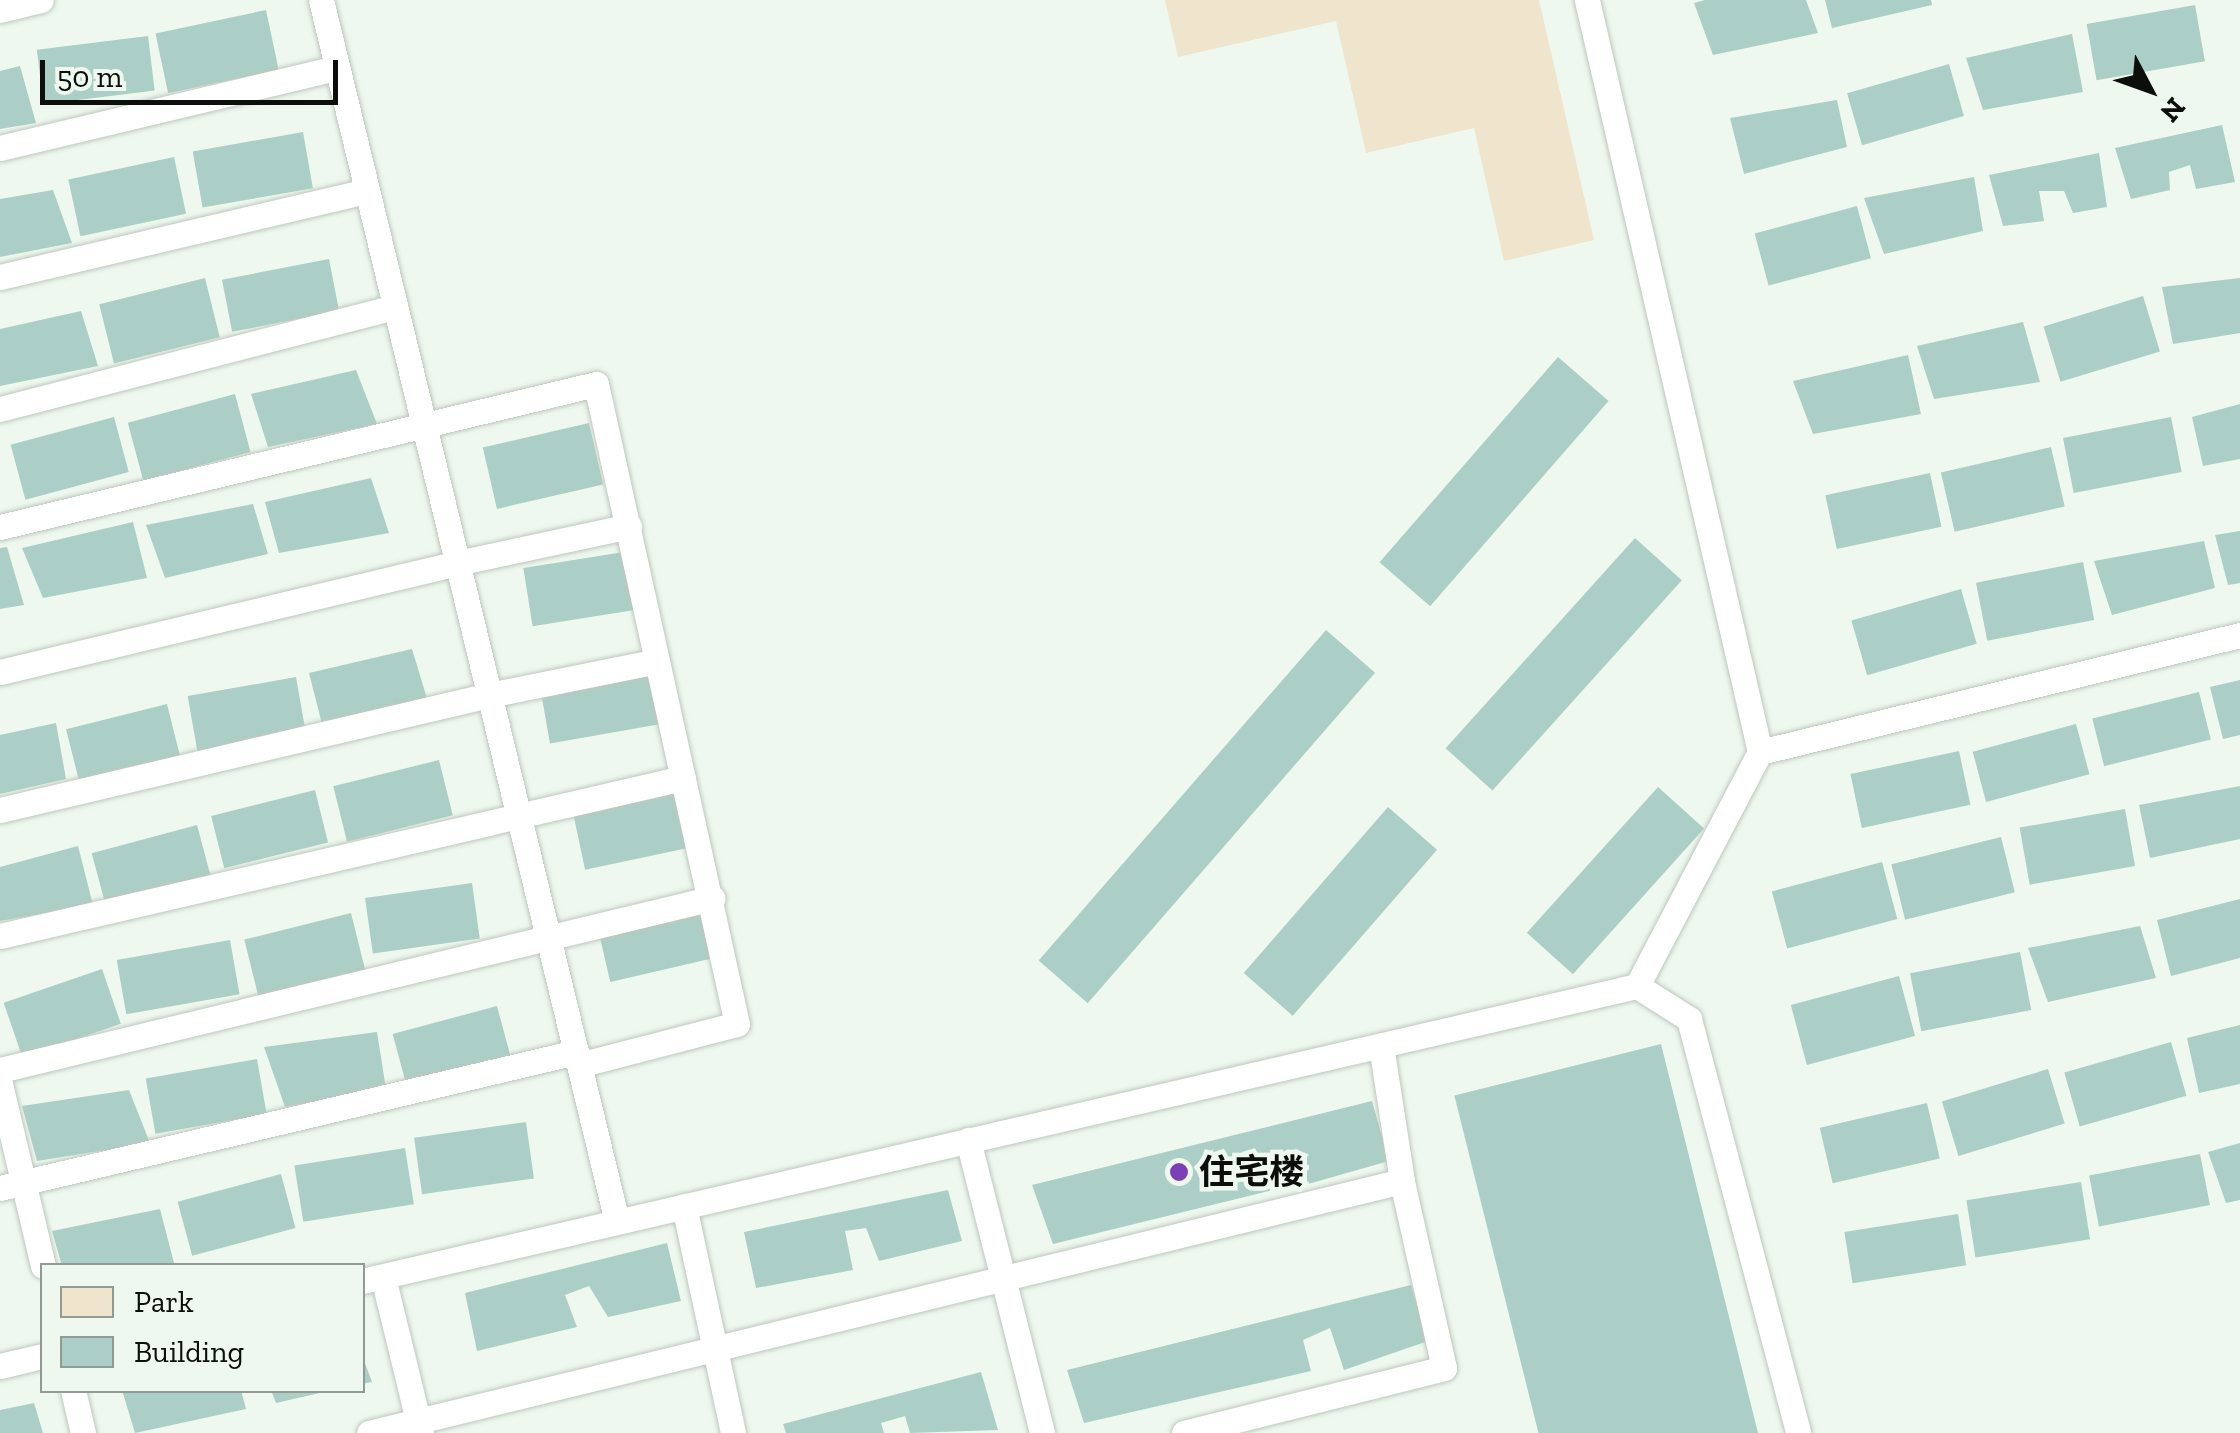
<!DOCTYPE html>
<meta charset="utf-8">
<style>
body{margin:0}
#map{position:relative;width:2240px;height:1433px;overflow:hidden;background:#eef8ee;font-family:"Zilla Slab","Noto Sans SC",serif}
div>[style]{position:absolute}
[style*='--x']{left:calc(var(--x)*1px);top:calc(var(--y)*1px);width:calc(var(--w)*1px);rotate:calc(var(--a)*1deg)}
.green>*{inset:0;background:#efe4cc}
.building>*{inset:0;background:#abcfc6;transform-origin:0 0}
.roads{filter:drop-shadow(0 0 2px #bdc7be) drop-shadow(0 0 2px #bdc7be)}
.service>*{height:25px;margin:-12.5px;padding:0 12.5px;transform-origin:12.5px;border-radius:12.5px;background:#fff}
.dots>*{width:28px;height:28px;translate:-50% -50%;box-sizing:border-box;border:5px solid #eef8ee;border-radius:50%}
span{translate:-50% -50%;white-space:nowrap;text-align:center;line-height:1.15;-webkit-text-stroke:9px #eef8ee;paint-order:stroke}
.poi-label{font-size:35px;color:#0b0e0b;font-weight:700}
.left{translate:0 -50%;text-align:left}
.legend{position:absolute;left:40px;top:1263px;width:325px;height:130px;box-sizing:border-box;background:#eef8ee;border:2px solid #939a93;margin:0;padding:12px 18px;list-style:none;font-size:30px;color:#0b0e0b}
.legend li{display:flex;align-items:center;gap:20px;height:50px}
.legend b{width:50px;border:2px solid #939a93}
.north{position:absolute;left:2100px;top:40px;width:100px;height:100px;-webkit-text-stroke:8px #eef8ee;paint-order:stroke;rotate:131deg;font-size:28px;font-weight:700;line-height:40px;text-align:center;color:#0b0e0b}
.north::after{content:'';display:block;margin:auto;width:35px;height:45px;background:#0b0e0b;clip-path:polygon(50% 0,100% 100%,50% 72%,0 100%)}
.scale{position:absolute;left:40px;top:60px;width:298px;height:45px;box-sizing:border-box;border:5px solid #0b0e0b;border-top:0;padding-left:12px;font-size:30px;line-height:35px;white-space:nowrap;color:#0b0e0b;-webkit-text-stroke:8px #eef8ee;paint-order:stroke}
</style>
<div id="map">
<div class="green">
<div style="clip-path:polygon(1165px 0,1539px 0,1594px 240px,1504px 261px,1474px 128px,1366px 153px,1336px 21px,1178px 57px)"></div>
</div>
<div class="building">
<div style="clip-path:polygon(1705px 0,1806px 0,1818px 33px,1713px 55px,1694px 3px)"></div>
<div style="clip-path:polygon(1825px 0,1931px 0,1932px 5px,1832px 28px)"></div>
<div style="left:2195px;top:5px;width:57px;height:110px;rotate:80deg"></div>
<div style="left:266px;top:10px;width:61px;height:113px;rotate:78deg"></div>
<div style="clip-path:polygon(2072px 34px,2083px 92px,1983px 110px,1966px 58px)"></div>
<div style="left:148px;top:36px;width:55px;height:112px;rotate:83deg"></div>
<div style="left:1949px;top:64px;width:54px;height:106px;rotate:74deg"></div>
<div style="clip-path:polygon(20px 66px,36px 123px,0 129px,0 71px)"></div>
<div style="clip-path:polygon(1837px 100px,1847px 147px,1744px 174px,1730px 118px)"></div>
<div style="clip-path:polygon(2222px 125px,2235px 182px,2196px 189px,2190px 165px,2169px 172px,2170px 190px,2131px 199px,2115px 148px)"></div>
<div style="left:303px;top:132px;width:57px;height:112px;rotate:80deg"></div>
<div style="clip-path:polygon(2099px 153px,2107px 207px,2073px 213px,2064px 191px,2039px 191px,2044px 221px,2003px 226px,1989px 175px)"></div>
<div style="left:174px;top:157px;width:58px;height:108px;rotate:78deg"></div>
<div style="clip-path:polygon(1974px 177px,1983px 231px,1884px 254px,1864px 198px)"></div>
<div style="clip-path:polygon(53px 190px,72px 243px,0 257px,0 199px)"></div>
<div style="left:1857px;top:206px;width:54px;height:106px;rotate:75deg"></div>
<div style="left:329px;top:259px;width:53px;height:109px;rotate:79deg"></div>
<div style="left:205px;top:278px;width:61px;height:109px;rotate:76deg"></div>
<div style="clip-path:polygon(2240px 278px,2240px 333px,2173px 344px,2162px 287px)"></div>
<div style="left:2143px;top:296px;width:58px;height:104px;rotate:73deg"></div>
<div style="clip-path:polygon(81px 311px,98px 366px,0 386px,0 329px)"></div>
<div style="clip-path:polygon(2023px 322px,2040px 382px,1934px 399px,1917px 346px)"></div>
<div style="clip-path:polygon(1908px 355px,1921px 414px,1813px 434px,1793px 381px)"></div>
<div style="left:1558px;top:357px;width:67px;height:272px;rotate:41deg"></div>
<div style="clip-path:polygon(356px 370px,377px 424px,268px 447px,251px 394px)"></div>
<div style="left:235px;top:394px;width:60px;height:111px;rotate:75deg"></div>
<div style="clip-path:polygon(2240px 404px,2240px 459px,2203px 466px,2192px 417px)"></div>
<div style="left:114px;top:417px;width:57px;height:107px;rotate:75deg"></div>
<div style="left:2171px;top:417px;width:56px;height:110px;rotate:79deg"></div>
<div style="left:589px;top:423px;width:63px;height:109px;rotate:77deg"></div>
<div style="left:2051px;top:447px;width:61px;height:113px;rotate:77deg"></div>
<div style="left:1930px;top:473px;width:55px;height:107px;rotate:78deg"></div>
<div style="clip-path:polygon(371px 478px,389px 533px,279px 553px,265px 502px)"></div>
<div style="clip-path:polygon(253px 504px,268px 554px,165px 578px,146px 525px)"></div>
<div style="clip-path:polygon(133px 522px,147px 578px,43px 598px,22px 548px)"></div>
<div style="clip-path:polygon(2240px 531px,2240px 583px,2228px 585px,2215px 535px)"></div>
<div style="left:1635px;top:538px;width:63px;height:283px;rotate:42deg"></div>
<div style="clip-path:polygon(2204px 541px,2215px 588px,2112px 615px,2094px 561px)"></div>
<div style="clip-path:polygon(7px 547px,24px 605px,0 609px,0 548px)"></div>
<div style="left:630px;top:551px;width:59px;height:108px;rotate:81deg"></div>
<div style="left:2083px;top:562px;width:59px;height:109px;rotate:79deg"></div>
<div style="left:1961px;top:589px;width:57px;height:114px;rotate:74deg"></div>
<div style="left:1326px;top:630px;width:65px;height:438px;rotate:41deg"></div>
<div style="clip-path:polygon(412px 649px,429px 705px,322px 724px,309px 673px)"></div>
<div style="left:656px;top:671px;width:53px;height:117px;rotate:80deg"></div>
<div style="left:296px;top:677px;width:57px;height:110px;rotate:80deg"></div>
<div style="clip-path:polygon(2240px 680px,2240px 735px,2223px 739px,2210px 687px)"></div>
<div style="left:2199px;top:692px;width:49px;height:110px;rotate:76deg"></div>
<div style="left:167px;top:704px;width:55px;height:104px;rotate:76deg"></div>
<div style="clip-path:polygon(56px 723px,66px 779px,0 794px,0 735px)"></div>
<div style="left:2076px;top:724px;width:52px;height:107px;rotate:75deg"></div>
<div style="left:1959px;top:751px;width:55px;height:111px;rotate:78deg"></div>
<div style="left:439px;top:760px;width:57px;height:109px;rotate:76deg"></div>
<div style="clip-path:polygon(2240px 786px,2240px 839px,2150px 858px,2139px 805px)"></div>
<div style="left:681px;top:787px;width:61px;height:111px;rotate:78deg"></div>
<div style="left:1658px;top:787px;width:62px;height:196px;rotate:42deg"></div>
<div style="left:315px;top:790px;width:54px;height:107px;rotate:76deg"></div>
<div style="left:1388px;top:807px;width:65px;height:220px;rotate:41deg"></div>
<div style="left:2125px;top:809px;width:58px;height:107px;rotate:80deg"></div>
<div style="left:197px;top:825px;width:60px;height:109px;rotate:75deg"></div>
<div style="left:2001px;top:837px;width:57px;height:113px;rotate:76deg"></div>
<div style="clip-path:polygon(78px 846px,93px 905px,0 921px,0 867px)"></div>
<div style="left:1882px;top:862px;width:59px;height:114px;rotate:75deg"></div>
<div style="left:472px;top:883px;width:56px;height:108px;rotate:82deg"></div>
<div style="clip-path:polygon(2240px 899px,2240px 958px,2171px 976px,2157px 920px)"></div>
<div style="left:708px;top:903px;width:55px;height:113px;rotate:77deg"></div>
<div style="left:351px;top:913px;width:59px;height:110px;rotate:76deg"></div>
<div style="clip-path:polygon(2140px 926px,2156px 978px,2048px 1002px,2028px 948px)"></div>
<div style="left:230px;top:940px;width:55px;height:115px;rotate:80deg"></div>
<div style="left:2020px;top:952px;width:59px;height:112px;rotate:79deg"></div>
<div style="left:102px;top:969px;width:58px;height:104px;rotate:71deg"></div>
<div style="left:1899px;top:976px;width:62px;height:112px;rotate:75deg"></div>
<div style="left:497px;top:1006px;width:58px;height:108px;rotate:75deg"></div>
<div style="clip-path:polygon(2240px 1025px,2240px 1084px,2199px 1093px,2187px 1038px)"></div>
<div style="clip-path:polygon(377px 1032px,386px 1089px,285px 1107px,264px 1047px)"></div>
<div style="left:2171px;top:1042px;width:56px;height:111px;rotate:74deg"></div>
<div style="left:1661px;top:1044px;width:401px;height:213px;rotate:76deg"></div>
<div style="left:257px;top:1059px;width:56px;height:113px;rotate:80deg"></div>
<div style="left:2048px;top:1069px;width:57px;height:111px;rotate:73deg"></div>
<div style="clip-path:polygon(129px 1090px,150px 1143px,37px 1161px,22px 1106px)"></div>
<div style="clip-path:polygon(1372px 1101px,1389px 1161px,1308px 1184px,1298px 1154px,1270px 1159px,1281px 1188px,1053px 1244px,1032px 1185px)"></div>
<div style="left:1927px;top:1103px;width:57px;height:110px;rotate:77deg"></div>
<div style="left:526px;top:1122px;width:57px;height:113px;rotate:82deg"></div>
<div style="clip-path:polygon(2240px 1143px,2240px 1200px,2226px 1203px,2208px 1152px)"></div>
<div style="left:405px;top:1148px;width:57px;height:112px;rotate:81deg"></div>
<div style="left:2200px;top:1154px;width:52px;height:113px;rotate:79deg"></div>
<div style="left:281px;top:1174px;width:56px;height:107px;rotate:75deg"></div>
<div style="left:2081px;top:1182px;width:58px;height:116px;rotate:81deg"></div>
<div style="clip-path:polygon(948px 1190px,962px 1241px,879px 1261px,866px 1228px,845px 1231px,853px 1270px,756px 1288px,744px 1232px)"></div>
<div style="clip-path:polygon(160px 1209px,174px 1263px,62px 1266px,52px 1231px)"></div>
<div style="left:1958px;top:1214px;width:52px;height:115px;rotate:81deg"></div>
<div style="clip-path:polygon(667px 1243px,681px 1301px,608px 1317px,589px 1286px,565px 1295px,577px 1327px,477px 1351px,465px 1293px)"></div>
<div style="clip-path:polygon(1411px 1285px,1428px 1341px,1344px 1370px,1330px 1328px,1303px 1340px,1311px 1371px,1084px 1423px,1067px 1370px)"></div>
<div style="clip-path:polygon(362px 1355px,372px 1382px,362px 1384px)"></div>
<div style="clip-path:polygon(981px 1372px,998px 1430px,910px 1433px,905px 1416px,881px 1423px,884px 1433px,786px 1433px,783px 1424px)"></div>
<div style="clip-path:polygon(122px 1390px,241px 1390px,246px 1409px,135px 1433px)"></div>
<div style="clip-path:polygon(271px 1390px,324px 1390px,324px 1392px,276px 1403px)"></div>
<div style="clip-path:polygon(34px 1403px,43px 1433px,0 1433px,0 1410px)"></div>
</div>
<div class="roads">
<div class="service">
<div style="--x:321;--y:0;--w:1257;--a:76.38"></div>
<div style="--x:0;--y:10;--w:42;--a:-13.7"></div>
<div style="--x:0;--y:148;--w:346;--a:-13.4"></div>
<div style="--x:0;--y:277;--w:377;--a:-13.2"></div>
<div style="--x:0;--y:409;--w:408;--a:-14.5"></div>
<div style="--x:0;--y:527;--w:613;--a:-13.49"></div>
<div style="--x:596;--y:384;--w:655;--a:77.58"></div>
<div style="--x:737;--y:1024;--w:163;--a:165.5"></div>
<div style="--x:0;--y:672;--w:470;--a:-13.4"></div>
<div style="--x:457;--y:563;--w:176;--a:-12.1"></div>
<div style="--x:1760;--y:752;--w:494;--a:-13.7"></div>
<div style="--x:0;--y:810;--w:502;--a:-13.23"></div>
<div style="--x:489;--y:695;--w:171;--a:-11.4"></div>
<div style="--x:0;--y:936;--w:701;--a:-13.03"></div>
<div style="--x:1637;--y:986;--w:62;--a:32.4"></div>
<div style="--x:1689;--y:1019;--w:428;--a:75.2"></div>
<div style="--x:0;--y:1070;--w:733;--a:-13.56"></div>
<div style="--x:0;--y:1084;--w:187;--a:76.7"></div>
<div style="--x:968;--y:1140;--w:302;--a:75.8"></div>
<div style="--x:0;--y:1188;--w:592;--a:-13.28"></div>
<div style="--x:684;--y:1206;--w:232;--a:77.8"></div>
<div style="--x:383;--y:1277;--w:161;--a:76.3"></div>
<div style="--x:362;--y:1281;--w:1309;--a:-13.03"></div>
<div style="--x:1637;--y:986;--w:264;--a:-62.3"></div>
<div style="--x:1760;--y:752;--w:772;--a:-102.96"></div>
<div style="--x:0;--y:1366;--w:43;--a:-13.4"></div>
<div style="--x:73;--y:1390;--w:44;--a:76.9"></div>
<div style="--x:369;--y:1433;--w:1063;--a:-13.71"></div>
<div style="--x:1184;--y:1433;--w:268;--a:-14"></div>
<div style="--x:1444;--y:1368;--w:192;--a:-102.7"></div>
<div style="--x:1402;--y:1181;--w:137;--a:-98.8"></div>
</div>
</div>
<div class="dots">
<div style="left:1179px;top:1172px;background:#7c40b6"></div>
</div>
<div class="poi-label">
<span class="left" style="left:1199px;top:1172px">住宅楼</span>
</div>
<ul class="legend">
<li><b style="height:28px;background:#efe4cc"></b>Park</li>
<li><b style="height:28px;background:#abcfc6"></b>Building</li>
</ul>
<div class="north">N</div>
<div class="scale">50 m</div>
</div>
